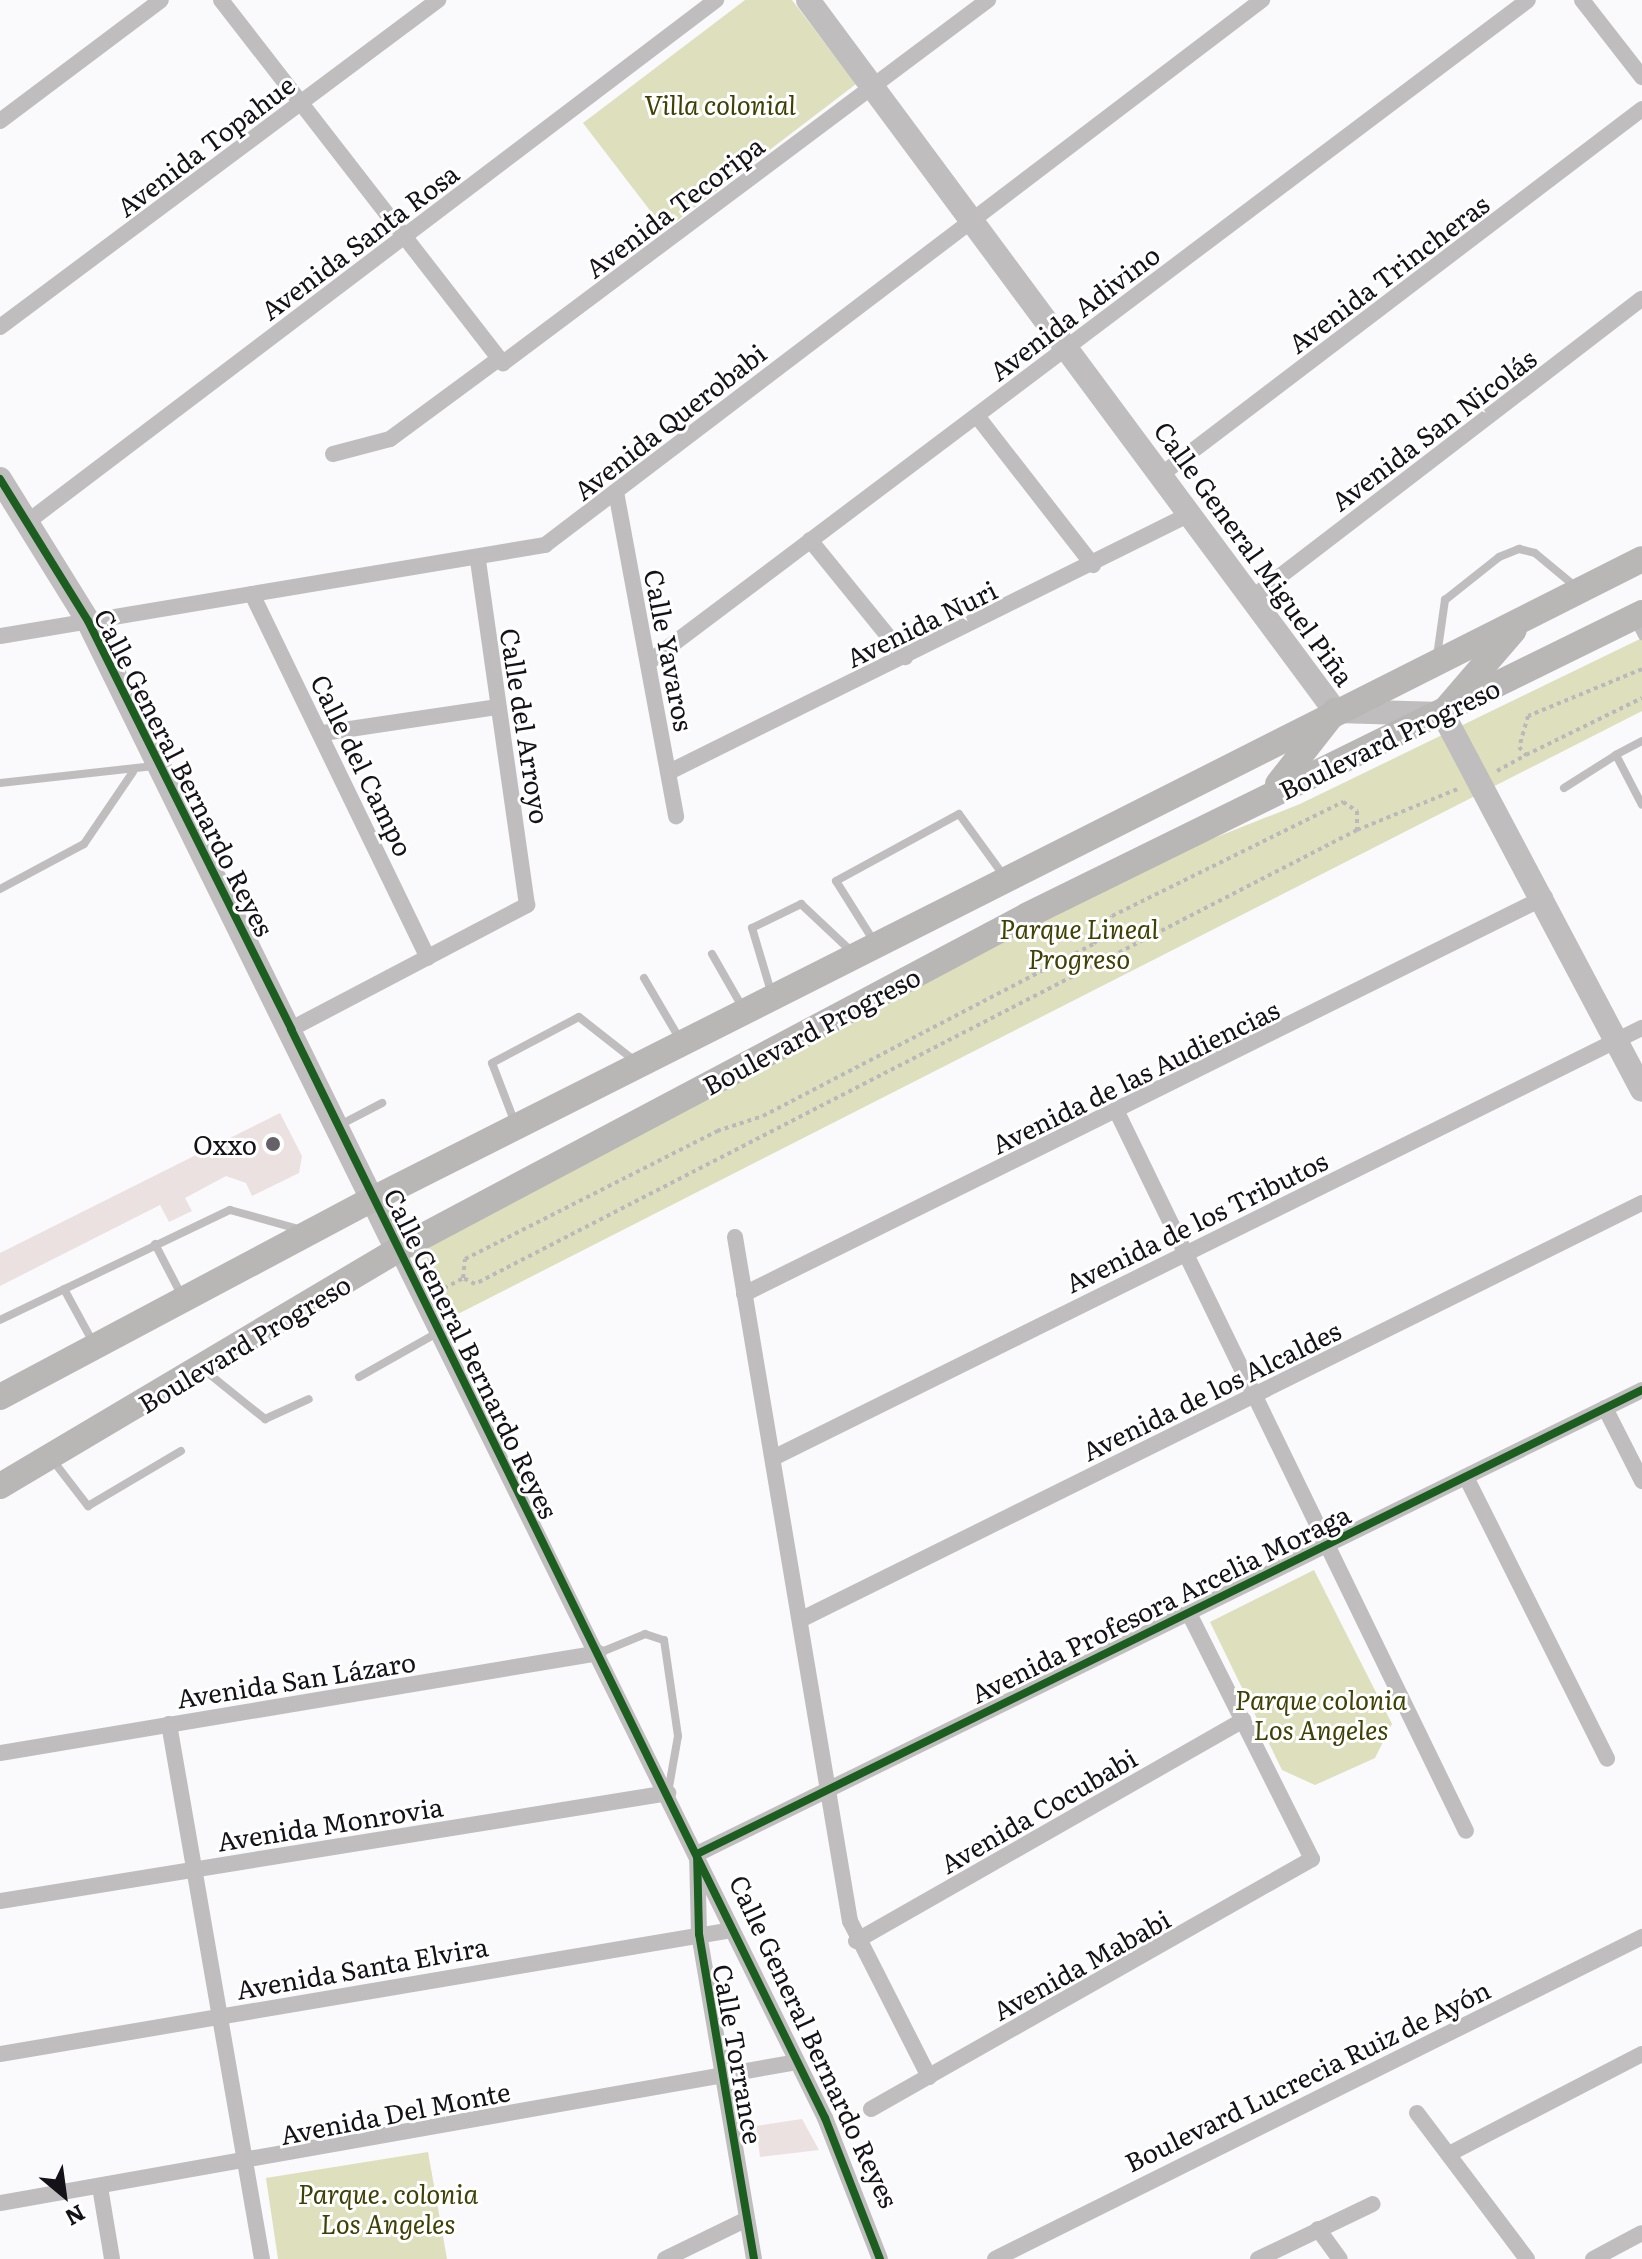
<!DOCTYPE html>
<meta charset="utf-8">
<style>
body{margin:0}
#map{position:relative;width:1642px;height:2259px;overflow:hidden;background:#faf9fb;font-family:Literata,serif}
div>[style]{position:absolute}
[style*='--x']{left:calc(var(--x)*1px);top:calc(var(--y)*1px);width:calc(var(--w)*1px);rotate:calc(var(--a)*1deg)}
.green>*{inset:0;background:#dddfbd}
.building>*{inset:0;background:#ebe1e0}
.path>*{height:4px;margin-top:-2px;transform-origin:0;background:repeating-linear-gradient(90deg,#bab8ba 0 4px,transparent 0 8px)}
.lane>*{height:8px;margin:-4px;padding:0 4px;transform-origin:4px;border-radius:4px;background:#bfbdbe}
.street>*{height:16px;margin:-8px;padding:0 8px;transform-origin:8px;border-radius:8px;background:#bfbdbe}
.secondary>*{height:24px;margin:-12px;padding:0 12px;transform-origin:12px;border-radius:12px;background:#bfbdbd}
.primary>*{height:26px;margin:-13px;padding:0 13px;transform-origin:13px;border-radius:13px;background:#b9b6b6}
.cycleway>*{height:8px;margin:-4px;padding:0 4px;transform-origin:4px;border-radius:4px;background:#1b5e20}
.dots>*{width:22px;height:22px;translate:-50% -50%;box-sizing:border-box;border:4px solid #fff;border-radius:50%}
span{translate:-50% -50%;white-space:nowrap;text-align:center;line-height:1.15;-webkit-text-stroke:6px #fff;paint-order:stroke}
.park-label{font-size:26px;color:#3f4105;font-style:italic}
.street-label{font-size:26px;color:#141118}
.poi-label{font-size:26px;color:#141118}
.right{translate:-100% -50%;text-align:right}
.north{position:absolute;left:24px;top:2155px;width:80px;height:80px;-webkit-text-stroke:6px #fff;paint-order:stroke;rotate:151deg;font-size:22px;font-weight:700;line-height:32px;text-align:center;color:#141118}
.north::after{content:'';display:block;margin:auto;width:28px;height:36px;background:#141118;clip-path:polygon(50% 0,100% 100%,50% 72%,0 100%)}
</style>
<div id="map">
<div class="green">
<div style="clip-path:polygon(745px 0,792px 0,856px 84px,665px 230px,583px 123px)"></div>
<div style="clip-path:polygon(1642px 638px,1642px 711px,450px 1318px,411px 1256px,1063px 898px,1300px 804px)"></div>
<div style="clip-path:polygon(1314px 1570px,1392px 1724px,1375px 1758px,1315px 1785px,1282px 1770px,1210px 1622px)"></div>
<div style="clip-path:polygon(428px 2152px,447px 2259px,278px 2259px,266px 2178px)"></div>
</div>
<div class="building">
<div style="clip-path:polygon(280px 1113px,302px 1156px,299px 1173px,252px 1196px,246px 1183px,226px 1176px,185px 1198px,192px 1211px,169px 1222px,160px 1205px,0 1286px,0 1253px)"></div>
<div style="clip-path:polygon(802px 2119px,819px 2150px,760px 2157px,756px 2126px)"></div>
</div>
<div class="path">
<div style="--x:1642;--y:669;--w:123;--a:157.6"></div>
<div style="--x:1528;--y:716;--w:32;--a:106"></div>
<div style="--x:1519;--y:747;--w:11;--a:49"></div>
<div style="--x:1526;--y:755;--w:129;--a:-26.2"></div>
<div style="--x:1497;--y:771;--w:33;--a:-29"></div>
<div style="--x:1343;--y:802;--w:17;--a:33"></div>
<div style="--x:1357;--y:811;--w:19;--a:90"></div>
<div style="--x:1357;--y:830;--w:992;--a:152.76"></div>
<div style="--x:475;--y:1284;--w:13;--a:-153"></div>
<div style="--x:463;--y:1278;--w:19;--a:-84"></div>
<div style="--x:465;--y:1259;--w:283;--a:-26.9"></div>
<div style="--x:717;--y:1131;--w:48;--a:-18.1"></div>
<div style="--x:763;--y:1116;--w:373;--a:-27.5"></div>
<div style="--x:1094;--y:944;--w:33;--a:-57"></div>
<div style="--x:1112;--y:916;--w:258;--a:-26.3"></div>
<div style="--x:1357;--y:830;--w:111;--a:-22.2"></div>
<div style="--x:437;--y:1292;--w:30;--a:-28"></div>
</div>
<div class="lane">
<div style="--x:1635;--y:622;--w:16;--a:63"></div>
<div style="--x:1437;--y:656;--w:57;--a:-81.9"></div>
<div style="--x:1445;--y:600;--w:69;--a:-38.5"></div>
<div style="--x:1499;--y:557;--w:22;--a:-22"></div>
<div style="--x:1519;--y:549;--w:16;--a:14"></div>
<div style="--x:1535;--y:553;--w:53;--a:39.7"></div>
<div style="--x:1642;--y:741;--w:30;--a:152"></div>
<div style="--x:1616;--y:755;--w:56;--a:62.5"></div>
<div style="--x:0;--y:783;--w:155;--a:-6.3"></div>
<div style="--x:1564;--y:788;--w:62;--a:-32.4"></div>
<div style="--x:0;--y:889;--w:95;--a:-28.2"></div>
<div style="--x:84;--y:844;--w:87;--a:-55.8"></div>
<div style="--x:875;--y:943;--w:73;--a:-122.2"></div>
<div style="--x:836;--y:881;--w:140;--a:-28.6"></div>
<div style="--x:959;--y:814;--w:77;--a:54"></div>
<div style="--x:712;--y:954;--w:64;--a:60.3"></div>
<div style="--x:644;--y:978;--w:69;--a:59.7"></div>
<div style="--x:772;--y:995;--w:70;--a:-106.6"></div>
<div style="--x:752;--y:928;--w:55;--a:-26.1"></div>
<div style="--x:801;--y:904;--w:69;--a:43.2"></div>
<div style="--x:515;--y:1123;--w:64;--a:-111"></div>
<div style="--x:492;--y:1063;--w:98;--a:-27.9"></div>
<div style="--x:579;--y:1017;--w:71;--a:38.2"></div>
<div style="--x:338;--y:1126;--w:50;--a:-27.6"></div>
<div style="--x:155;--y:1244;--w:59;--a:62.6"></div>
<div style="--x:64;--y:1289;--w:63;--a:61.4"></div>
<div style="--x:0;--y:1320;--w:255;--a:-25.6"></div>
<div style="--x:230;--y:1210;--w:75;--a:15.5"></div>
<div style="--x:203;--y:1369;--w:80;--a:38.9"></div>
<div style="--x:265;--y:1419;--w:48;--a:-24.4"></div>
<div style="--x:359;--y:1377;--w:90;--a:-29.4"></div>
<div style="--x:51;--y:1458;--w:61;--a:52.4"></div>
<div style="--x:88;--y:1506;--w:108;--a:-30.6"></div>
<div style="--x:599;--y:1653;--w:50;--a:-22.4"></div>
<div style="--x:645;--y:1634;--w:20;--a:18"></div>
<div style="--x:664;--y:1640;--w:97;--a:81.7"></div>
<div style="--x:678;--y:1736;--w:58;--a:100"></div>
</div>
<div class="street">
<div style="--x:221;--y:0;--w:460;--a:52.2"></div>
<div style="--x:503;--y:363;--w:606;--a:-36.81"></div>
<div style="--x:1582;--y:0;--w:98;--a:52.1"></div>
<div style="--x:0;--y:121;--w:201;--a:-36.9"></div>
<div style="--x:0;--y:327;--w:547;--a:-36.74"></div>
<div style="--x:977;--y:416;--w:189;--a:52.1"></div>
<div style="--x:333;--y:454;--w:59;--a:-14.7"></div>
<div style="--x:390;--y:439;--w:133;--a:-36.4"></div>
<div style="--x:1162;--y:474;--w:603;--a:-37.25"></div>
<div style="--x:616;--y:492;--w:330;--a:79.5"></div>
<div style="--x:30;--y:520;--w:861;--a:-37.16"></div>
<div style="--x:810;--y:540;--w:151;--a:50.9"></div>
<div style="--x:252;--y:594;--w:404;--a:64.2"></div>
<div style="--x:1253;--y:597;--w:490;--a:-37.5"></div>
<div style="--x:0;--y:636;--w:553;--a:-9.48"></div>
<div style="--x:545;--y:545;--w:901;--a:-37.24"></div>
<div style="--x:649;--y:662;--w:1100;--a:-36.98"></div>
<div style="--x:323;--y:733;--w:177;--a:-8.5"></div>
<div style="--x:669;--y:772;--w:584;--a:-26.35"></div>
<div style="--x:291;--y:1029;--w:267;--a:-27.7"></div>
<div style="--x:527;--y:905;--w:346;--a:-98.1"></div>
<div style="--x:1117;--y:1112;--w:799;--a:64.11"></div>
<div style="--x:735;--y:1237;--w:694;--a:80.46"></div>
<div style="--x:850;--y:1921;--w:175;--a:63.1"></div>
<div style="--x:397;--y:1250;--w:968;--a:63.75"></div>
<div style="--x:825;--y:2118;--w:151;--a:68.7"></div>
<div style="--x:744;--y:1294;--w:894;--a:-26.36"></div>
<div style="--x:1605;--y:1408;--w:82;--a:63.1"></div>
<div style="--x:773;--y:1458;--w:970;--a:-26.33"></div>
<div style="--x:1466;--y:1477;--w:315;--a:63.4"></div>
<div style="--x:802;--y:1619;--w:937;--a:-26.35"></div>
<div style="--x:169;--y:1724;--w:543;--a:80.14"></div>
<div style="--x:0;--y:1753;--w:607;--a:-9.48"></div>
<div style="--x:0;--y:1901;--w:677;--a:-9.18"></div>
<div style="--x:856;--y:1941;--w:446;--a:-29.7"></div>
<div style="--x:0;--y:2054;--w:742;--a:-9.61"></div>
<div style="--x:871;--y:2109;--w:507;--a:-29.55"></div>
<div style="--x:1312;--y:1859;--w:275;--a:-116.6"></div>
<div style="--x:1417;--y:2113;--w:183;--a:53"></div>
<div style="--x:1449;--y:2154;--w:217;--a:-27.4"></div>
<div style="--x:100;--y:2187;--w:73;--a:80.5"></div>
<div style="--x:0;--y:2203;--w:809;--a:-10.03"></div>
<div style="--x:1318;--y:2229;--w:37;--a:54"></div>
<div style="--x:665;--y:2259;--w:91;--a:-26"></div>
<div style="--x:754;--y:2259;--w:330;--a:-99.6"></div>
<div style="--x:699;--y:1934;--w:80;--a:-91.4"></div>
<div style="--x:697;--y:1854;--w:1053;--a:-26.15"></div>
<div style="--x:995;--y:2259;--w:723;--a:-26.46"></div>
<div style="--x:1258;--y:2259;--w:127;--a:-25.6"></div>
<div style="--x:1593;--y:2259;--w:55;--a:-28"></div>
</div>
<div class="secondary">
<div style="--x:808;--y:0;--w:885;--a:53.45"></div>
<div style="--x:1335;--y:711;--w:108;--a:1.6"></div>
<div style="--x:1443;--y:714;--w:425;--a:62.1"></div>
<div style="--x:0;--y:479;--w:167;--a:58.2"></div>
<div style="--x:88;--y:621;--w:701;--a:63.84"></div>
</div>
<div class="primary">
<div style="--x:1446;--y:709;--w:104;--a:-49.3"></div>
<div style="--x:1278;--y:784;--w:93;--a:-52"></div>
<div style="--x:0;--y:1397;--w:422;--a:-28"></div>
<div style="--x:373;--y:1199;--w:1421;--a:-26.76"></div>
<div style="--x:0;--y:1486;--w:462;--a:-30.7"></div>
<div style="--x:397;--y:1250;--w:714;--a:-27.96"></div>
<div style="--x:1028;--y:915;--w:684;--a:-26.19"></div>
</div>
<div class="cycleway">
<div style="--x:0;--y:479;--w:167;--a:58.2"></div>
<div style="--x:88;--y:621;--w:456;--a:63.5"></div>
<div style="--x:291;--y:1029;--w:1213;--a:63.88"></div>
<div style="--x:825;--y:2118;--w:151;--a:68.7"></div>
<div style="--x:754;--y:2259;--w:330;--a:-99.6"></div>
<div style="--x:699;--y:1934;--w:80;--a:-91.4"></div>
<div style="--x:697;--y:1854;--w:1053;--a:-26.15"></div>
</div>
<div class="dots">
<div style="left:273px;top:1144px;background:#646267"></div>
</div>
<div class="park-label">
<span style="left:720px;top:104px">Villa colonial</span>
<span style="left:1079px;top:943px">Parque Lineal<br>Progreso</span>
<span style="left:1321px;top:1714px">Parque colonia<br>Los Angeles</span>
<span style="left:388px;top:2208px">Parque. colonia<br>Los Angeles</span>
</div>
<div class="street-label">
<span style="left:205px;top:145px;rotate:-37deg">Avenida Topahue</span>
<span style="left:674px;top:206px;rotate:-37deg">Avenida Tecoripa</span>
<span style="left:359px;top:241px;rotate:-37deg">Avenida Santa Rosa</span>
<span style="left:1388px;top:273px;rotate:-37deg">Avenida Trincheras</span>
<span style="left:1074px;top:312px;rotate:-37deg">Avenida Adivino</span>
<span style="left:669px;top:421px;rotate:-38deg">Avenida Querobabi</span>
<span style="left:1433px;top:429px;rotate:-37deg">Avenida San Nicolás</span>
<span style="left:1255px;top:553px;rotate:54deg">Calle General Miguel Piña</span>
<span style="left:921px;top:623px;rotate:-26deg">Avenida Nuri</span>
<span style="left:670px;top:650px;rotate:79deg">Calle Yavaros</span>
<span style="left:526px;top:726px;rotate:81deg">Calle del Arroyo</span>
<span style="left:1389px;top:738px;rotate:-26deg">Boulevard Progreso</span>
<span style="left:363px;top:765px;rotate:64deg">Calle del Campo</span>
<span style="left:185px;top:772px;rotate:63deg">Calle General Bernardo Reyes</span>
<span style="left:811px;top:1030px;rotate:-28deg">Boulevard Progreso</span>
<span style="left:1135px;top:1076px;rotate:-26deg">Avenida de las Audiencias</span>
<span style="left:1196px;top:1221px;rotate:-26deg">Avenida de los Tributos</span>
<span style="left:244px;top:1343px;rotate:-31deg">Boulevard Progreso</span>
<span style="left:472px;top:1353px;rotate:64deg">Calle General Bernardo Reyes</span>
<span style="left:1211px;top:1390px;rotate:-26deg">Avenida de los Alcaldes</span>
<span style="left:1160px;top:1603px;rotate:-26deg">Avenida Profesora Arcelia Moraga</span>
<span style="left:296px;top:1679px;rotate:-9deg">Avenida San Lázaro</span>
<span style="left:1038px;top:1810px;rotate:-30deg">Avenida Cocubabi</span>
<span style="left:330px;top:1823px;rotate:-9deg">Avenida Monrovia</span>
<span style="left:1081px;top:1964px;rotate:-29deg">Avenida Mababi</span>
<span style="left:362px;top:1967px;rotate:-10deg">Avenida Santa Elvira</span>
<span style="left:815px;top:2041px;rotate:65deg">Calle General Bernardo Reyes</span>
<span style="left:739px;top:2054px;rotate:80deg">Calle Torrance</span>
<span style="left:1307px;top:2075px;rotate:-26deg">Boulevard Lucrecia Ruiz de Ayón</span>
<span style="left:395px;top:2112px;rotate:-11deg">Avenida Del Monte</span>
</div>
<div class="poi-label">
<span class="right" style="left:257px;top:1144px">Oxxo</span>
</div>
<div class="north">N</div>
</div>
